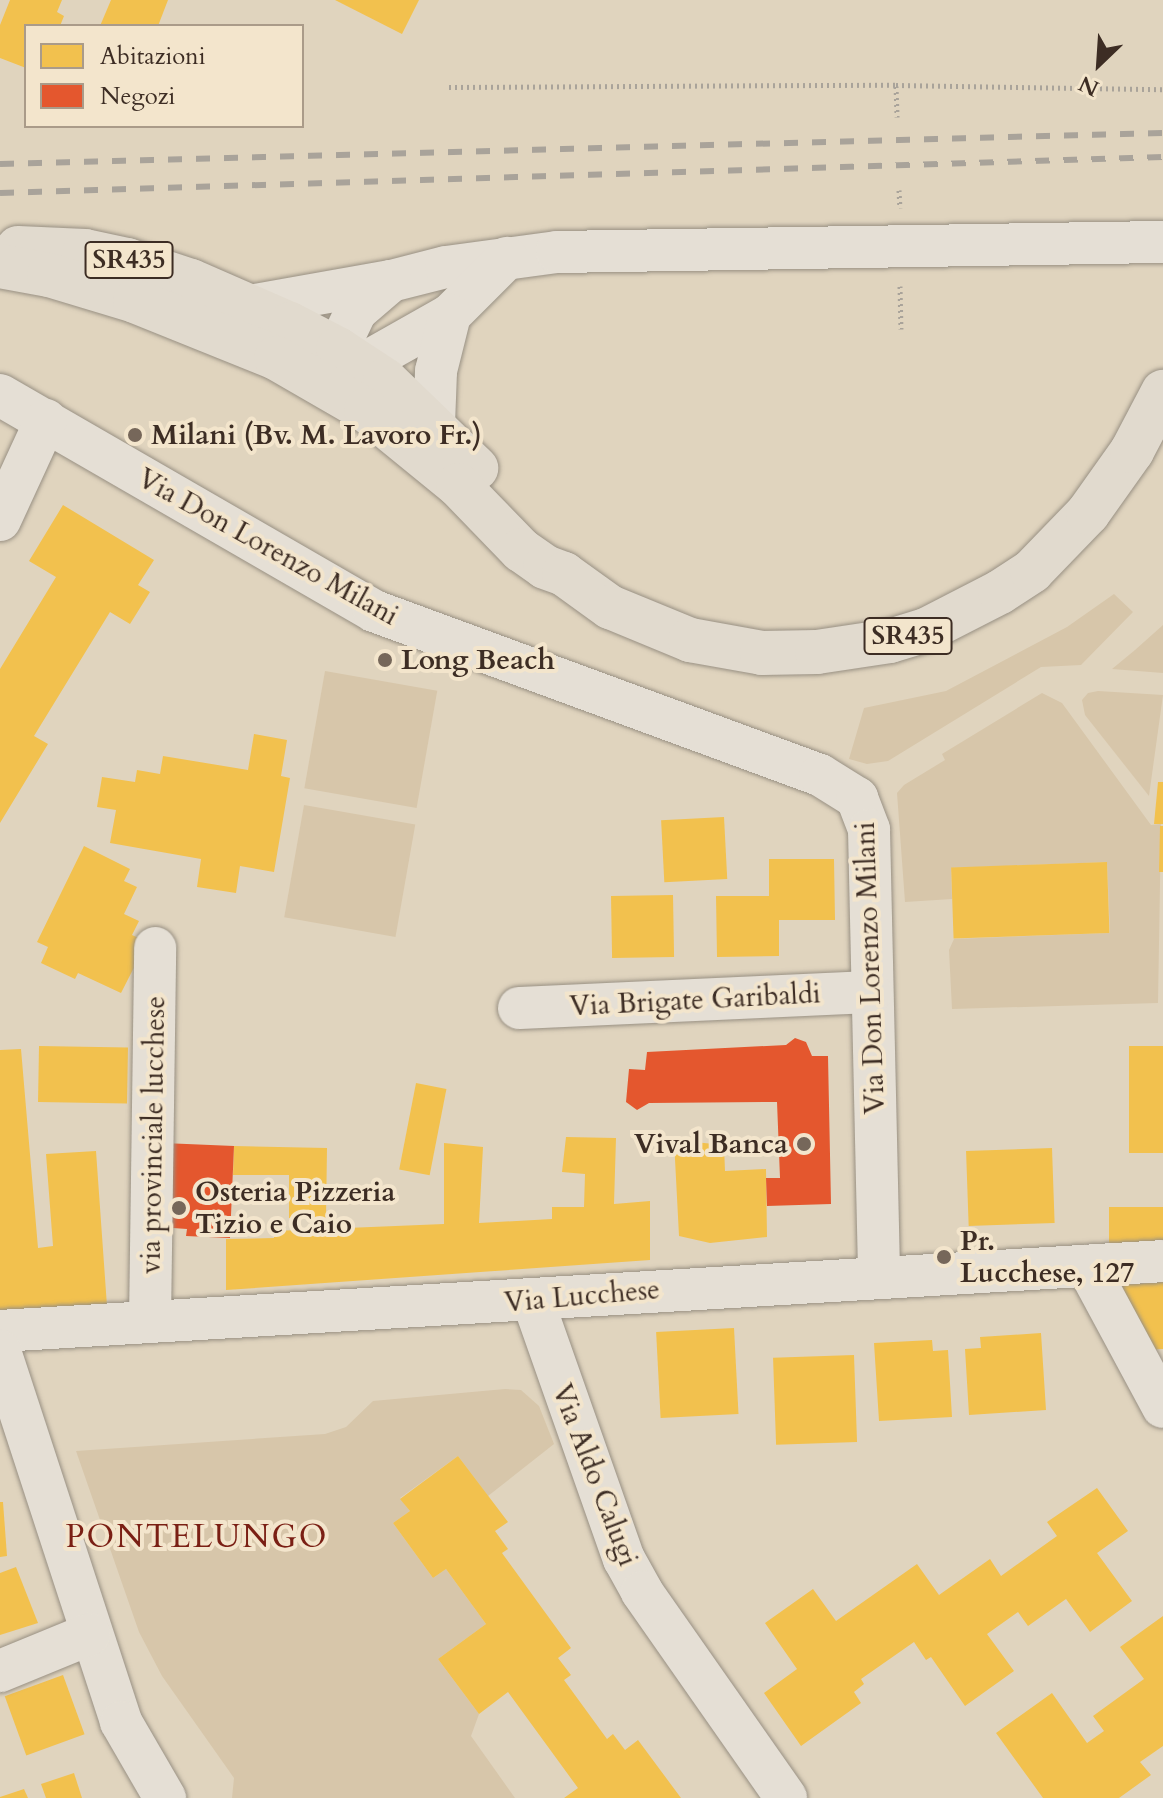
<!DOCTYPE html>
<style>
body{margin:0}
#map{position:relative;width:1163px;height:1798px;overflow:hidden;background:#e0d4be;font-family:Cardo,serif}
div>[style]{position:absolute}
[style*='--x']{left:calc(var(--x)*1px);top:calc(var(--y)*1px);width:calc(var(--w)*1px);rotate:calc(var(--a)*1deg)}
.green>*{inset:0;background:#d7c6aa;transform-origin:0 0}
.homes>*{inset:0;background:#f2c14e;transform-origin:0 0}
.shops>*{inset:0;background:#e4572e}
.path>*{height:5px;margin-top:-2.5px;transform-origin:0;background:repeating-linear-gradient(90deg,#a9a39a 0 2px,transparent 0 6px)}
.roads{filter:drop-shadow(0 0 2px #989083) drop-shadow(0 0 2px #989083)}
.minor>*{height:42px;margin:-21px;padding:0 21px;transform-origin:21px;border-radius:21px;background:#e5dfd5}
.major>*{height:44px;margin:-22px;padding:0 22px;transform-origin:22px;border-radius:22px;background:#e1dace}
.rail>*{height:6px;margin-top:-3px;transform-origin:0;background:repeating-linear-gradient(90deg,#a9a39a 0 14px,transparent 0 28px)}
.dots>*{width:22px;height:22px;translate:-50% -50%;box-sizing:border-box;border:4px solid #f3e5cc;border-radius:50%}
span{translate:-50% -50%;white-space:nowrap;text-align:center;line-height:1.15;-webkit-text-stroke:8px #f3e5cc;paint-order:stroke}
.shield-label span{padding:2px 6px;background:#f3e5cc;border:2px solid;border-radius:6px;-webkit-text-stroke-width:0}
.shield-label{font-size:26px;color:#3d2d24;font-weight:700}
.poi-label{font-size:28px;color:#3d2d24;font-weight:700}
.left{translate:0 -50%;text-align:left}
.right{translate:-100% -50%;text-align:right}
.street-label{font-size:28px;color:#3d2d24}
.quarter-label{font-size:32px;color:#7a1f14;letter-spacing:2px}
.legend{position:absolute;left:24px;top:24px;width:280px;height:104px;box-sizing:border-box;background:#f3e5cc;border:2px solid #aa9b89;margin:0;padding:10px 14px;list-style:none;font-size:24px;color:#3d2d24}
.legend li{display:flex;align-items:center;gap:16px;height:40px}
.legend b{width:40px;border:2px solid #aa9b89}
.north{position:absolute;left:1059px;top:24px;width:80px;height:80px;-webkit-text-stroke:6px #f3e5cc;paint-order:stroke;rotate:205deg;font-size:22px;font-weight:700;line-height:32px;text-align:center;color:#3d2d24}
.north::after{content:'';display:block;margin:auto;width:28px;height:36px;background:#3d2d24;clip-path:polygon(50% 0,100% 100%,50% 72%,0 100%)}
</style>
<div id="map">
<div class="green">
<div style="clip-path:polygon(1114px 594px,1133px 612px,1081px 665px,1041px 667px,888px 761px,867px 764px,849px 759px,864px 708px,946px 691px,1067px 627px)"></div>
<div style="clip-path:polygon(1163px 625px,1163px 673px,1112px 669px,1135px 650px)"></div>
<div style="left:325px;top:671px;width:114px;height:119px;rotate:10deg"></div>
<div style="clip-path:polygon(1098px 691px,1163px 695px,1149px 796px,1085px 715px,1082px 700px,1088px 693px)"></div>
<div style="clip-path:polygon(1042px 693px,1062px 703px,1151px 825px,1161px 824px,1158px 1003px,952px 1009px,949px 950px,954px 939px,1110px 933px,1107px 862px,951px 868px,952px 899px,905px 902px,897px 793px,904px 785px,945px 760px,942px 754px)"></div>
<div style="left:304px;top:805px;width:113px;height:114px;rotate:10deg"></div>
<div style="clip-path:polygon(505px 1389px,521px 1390px,539px 1406px,554px 1444px,488px 1496px,458px 1456px,400px 1498px,410px 1511px,393px 1523px,433px 1578px,446px 1569px,486px 1624px,438px 1659px,479px 1714px,471px 1736px,515px 1798px,232px 1798px,234px 1778px,162px 1676px,139px 1632px,76px 1451px,325px 1434px,346px 1427px,373px 1401px)"></div>
</div>
<div class="homes">
<div style="clip-path:polygon(10px 0,62px 0,57px 12px,64px 16px,60px 26px,26px 26px,26px 68px,0 58px,0 25px)"></div>
<div style="clip-path:polygon(111px 0,168px 0,158px 26px,100px 26px)"></div>
<div style="clip-path:polygon(335px 0,419px 0,402px 34px)"></div>
<div style="clip-path:polygon(63px 505px,154px 560px,138px 585px,150px 592px,130px 624px,110px 612px,34px 736px,48px 744px,0 823px,0 669px,56px 577px,29px 561px)"></div>
<div style="clip-path:polygon(254px 734px,287px 740px,281px 776px,290px 778px,274px 872px,240px 866px,236px 893px,197px 887px,201px 859px,110px 843px,116px 810px,97px 807px,102px 777px,135px 782px,137px 770px,160px 774px,163px 756px,248px 770px)"></div>
<div style="clip-path:polygon(1158px 782px,1163px 782px,1163px 824px,1154px 824px)"></div>
<div style="left:724px;top:817px;width:62px;height:63px;rotate:87deg"></div>
<div style="clip-path:polygon(1160px 826px,1163px 826px,1163px 872px,1159px 872px)"></div>
<div style="clip-path:polygon(84px 846px,130px 869px,124px 881px,137px 887px,124px 914px,139px 921px,132px 935px,147px 942px,121px 993px,78px 973px,75px 979px,41px 963px,48px 947px,37px 942px)"></div>
<div style="clip-path:polygon(769px 859px,834px 859px,835px 920px,779px 920px,779px 956px,717px 957px,716px 896px,769px 896px)"></div>
<div style="left:1107px;top:862px;width:71px;height:156px;rotate:88deg"></div>
<div style="left:673px;top:895px;width:62px;height:62px;rotate:89deg"></div>
<div style="left:39px;top:1046px;width:89px;height:56px;rotate:1deg"></div>
<div style="left:1163px;top:1046px;width:107px;height:34px;rotate:90deg"></div>
<div style="clip-path:polygon(21px 1049px,38px 1248px,53px 1246px,46px 1154px,96px 1151px,107px 1306px,0 1315px,0 1050px)"></div>
<div style="left:416px;top:1083px;width:31px;height:88px;rotate:11deg"></div>
<div style="clip-path:polygon(566px 1137px,616px 1138px,614px 1204px,650px 1201px,650px 1260px,226px 1290px,226px 1239px,274px 1238px,274px 1231px,444px 1224px,444px 1143px,483px 1147px,479px 1223px,552px 1219px,552px 1207px,584px 1207px,585px 1174px,562px 1172px)"></div>
<div style="clip-path:polygon(674px 1140px,724px 1145px,725px 1171px,766px 1169px,767px 1237px,710px 1243px,679px 1236px)"></div>
<div style="clip-path:polygon(234px 1146px,327px 1148px,326px 1218px,289px 1218px,289px 1175px,233px 1175px)"></div>
<div style="left:1052px;top:1148px;width:75px;height:86px;rotate:88deg"></div>
<div style="left:1163px;top:1207px;width:40px;height:54px;rotate:90deg"></div>
<div style="clip-path:polygon(1163px 1282px,1163px 1349px,1146px 1350px,1124px 1315px,1122px 1285px)"></div>
<div style="left:734px;top:1328px;width:86px;height:78px;rotate:87deg"></div>
<div style="clip-path:polygon(1041px 1333px,1046px 1410px,969px 1415px,965px 1349px,981px 1348px,980px 1337px)"></div>
<div style="clip-path:polygon(932px 1340px,933px 1351px,948px 1350px,952px 1417px,879px 1421px,874px 1343px)"></div>
<div style="left:854px;top:1355px;width:87px;height:81px;rotate:88deg"></div>
<div style="clip-path:polygon(458px 1456px,508px 1522px,495px 1531px,508px 1549px,502px 1553px,571px 1648px,558px 1658px,571px 1675px,564px 1680px,607px 1739px,613px 1734px,625px 1750px,638px 1740px,681px 1798px,564px 1798px,578px 1788px,508px 1692px,479px 1714px,438px 1659px,486px 1624px,446px 1569px,433px 1578px,393px 1523px,410px 1511px,400px 1499px)"></div>
<div style="clip-path:polygon(1097px 1488px,1128px 1531px,1097px 1553px,1132px 1601px,1090px 1632px,1066px 1599px,1028px 1626px,1018px 1612px,987px 1634px,1014px 1671px,965px 1706px,931px 1657px,926px 1660px,914px 1642px,861px 1679px,864px 1684px,854px 1692px,861px 1703px,801px 1746px,764px 1693px,797px 1669px,765px 1623px,813px 1589px,836px 1621px,917px 1564px,939px 1595px,990px 1559px,1001px 1576px,1057px 1536px,1047px 1522px)"></div>
<div style="clip-path:polygon(0 1502px,3px 1502px,7px 1556px,0 1557px)"></div>
<div style="clip-path:polygon(16px 1567px,38px 1623px,0 1635px,0 1573px)"></div>
<div style="clip-path:polygon(1163px 1616px,1163px 1746px,1140px 1762px,1151px 1775px,1119px 1798px,1043px 1798px,996px 1733px,1052px 1693px,1087px 1743px,1104px 1731px,1093px 1716px,1144px 1679px,1120px 1647px)"></div>
<div style="left:63px;top:1675px;width:63px;height:62px;rotate:70deg"></div>
<div style="clip-path:polygon(74px 1773px,82px 1798px,46px 1798px,41px 1784px)"></div>
<div style="clip-path:polygon(24px 1789px,28px 1798px,0 1798px,0 1797px)"></div>
</div>
<div class="shops">
<div style="clip-path:polygon(795px 1038px,806px 1042px,812px 1056px,828px 1056px,831px 1204px,767px 1206px,766px 1178px,780px 1178px,777px 1102px,649px 1103px,637px 1110px,626px 1102px,629px 1069px,645px 1070px,647px 1052px,786px 1045px)"></div>
<div style="clip-path:polygon(163px 1143px,234px 1146px,230px 1238px,186px 1236px,187px 1229px,159px 1227px)"></div>
</div>
<div class="path">
<div style="--x:896;--y:86;--w:31;--a:88"></div>
<div style="--x:449;--y:87;--w:447;--a:-0.3"></div>
<div style="--x:896;--y:85;--w:267;--a:0.9"></div>
<div style="--x:899;--y:190;--w:18;--a:87"></div>
<div style="--x:900;--y:286;--w:43;--a:88.7"></div>
</div>
<div class="roads">
<div class="minor">
<div style="--x:250;--y:306;--w:143;--a:-10.1"></div>
<div style="--x:391;--y:281;--w:57;--a:-14.3"></div>
<div style="--x:446;--y:267;--w:112;--a:-7.7"></div>
<div style="--x:557;--y:252;--w:606;--a:-0.95"></div>
<div style="--x:338;--y:349;--w:42;--a:-64.7"></div>
<div style="--x:356;--y:311;--w:46;--a:-40.6"></div>
<div style="--x:363;--y:364;--w:100;--a:-29.4"></div>
<div style="--x:450;--y:315;--w:81;--a:-45"></div>
<div style="--x:0;--y:395;--w:432;--a:30"></div>
<div style="--x:374;--y:611;--w:475;--a:20.2"></div>
<div style="--x:820;--y:775;--w:44;--a:31.9"></div>
<div style="--x:857;--y:798;--w:34;--a:69"></div>
<div style="--x:869;--y:830;--w:446;--a:88.7"></div>
<div style="--x:434;--y:424;--w:53;--a:-87.8"></div>
<div style="--x:436;--y:371;--w:58;--a:-76"></div>
<div style="--x:0;--y:520;--w:110;--a:-65.3"></div>
<div style="--x:519;--y:1008;--w:352;--a:-2.6"></div>
<div style="--x:1087;--y:1266;--w:160;--a:61.7"></div>
<div style="--x:533;--y:1301;--w:274;--a:70.6"></div>
<div style="--x:624;--y:1559;--w:38;--a:61"></div>
<div style="--x:642;--y:1592;--w:251;--a:55"></div>
<div style="--x:150;--y:1321;--w:373;--a:-89.2"></div>
<div style="--x:0;--y:1331;--w:1165;--a:-3.44"></div>
<div style="--x:0;--y:1351;--w:390;--a:71.9"></div>
<div style="--x:121;--y:1722;--w:88;--a:59.9"></div>
<div style="--x:0;--y:1671;--w:97;--a:-22.3"></div>
</div>
<div class="major">
<div style="--x:18;--y:248;--w:67;--a:2.6"></div>
<div style="--x:85;--y:251;--w:43;--a:12.1"></div>
<div style="--x:127;--y:260;--w:67;--a:18.2"></div>
<div style="--x:191;--y:281;--w:108;--a:23.5"></div>
<div style="--x:290;--y:324;--w:54;--a:27.5"></div>
<div style="--x:338;--y:349;--w:56;--a:33.4"></div>
<div style="--x:385;--y:380;--w:127;--a:44"></div>
<div style="--x:0;--y:266;--w:50;--a:10.4"></div>
<div style="--x:49;--y:275;--w:90;--a:16.8"></div>
<div style="--x:135;--y:301;--w:152;--a:22"></div>
<div style="--x:276;--y:358;--w:104;--a:30"></div>
<div style="--x:366;--y:410;--w:119;--a:39.2"></div>
<div style="--x:458;--y:485;--w:91;--a:45.9"></div>
<div style="--x:521;--y:550;--w:29;--a:35"></div>
<div style="--x:545;--y:567;--w:20;--a:20"></div>
<div style="--x:564;--y:574;--w:57;--a:35.7"></div>
<div style="--x:610;--y:607;--w:87;--a:22.4"></div>
<div style="--x:690;--y:640;--w:73;--a:10.2"></div>
<div style="--x:762;--y:653;--w:55;--a:-1"></div>
<div style="--x:817;--y:652;--w:74;--a:-8.6"></div>
<div style="--x:890;--y:641;--w:38;--a:-17"></div>
<div style="--x:926;--y:630;--w:83;--a:-27.2"></div>
<div style="--x:1000;--y:592;--w:38;--a:-33"></div>
<div style="--x:1032;--y:571;--w:81;--a:-46"></div>
<div style="--x:1088;--y:513;--w:76;--a:-54.6"></div>
<div style="--x:1132;--y:451;--w:67;--a:-62.3"></div>
</div>
</div>
<div class="rail">
<div style="--x:0;--y:164;--w:1163;--a:-1.53"></div>
<div style="--x:0;--y:193;--w:1164;--a:-1.77"></div>
</div>
<div class="dots">
<div style="left:135px;top:435px;background:#76675a"></div>
<div style="left:385px;top:660px;background:#76675a"></div>
<div style="left:804px;top:1144px;background:#76675a"></div>
<div style="left:179px;top:1208px;background:#76675a"></div>
<div style="left:944px;top:1257px;background:#76675a"></div>
</div>
<div class="shield-label">
<span style="left:129px;top:260px">SR435</span>
<span style="left:908px;top:636px">SR435</span>
</div>
<div class="poi-label">
<span class="left" style="left:151px;top:435px">Milani (Bv. M. Lavoro Fr.)</span>
<span class="left" style="left:401px;top:660px">Long Beach</span>
<span class="right" style="left:788px;top:1144px">Vival Banca</span>
<span class="left" style="left:195px;top:1208px">Osteria Pizzeria<br>Tizio e Caio</span>
<span class="left" style="left:960px;top:1257px">Pr.<br>Lucchese, 127</span>
</div>
<div class="street-label">
<span style="left:268px;top:547px;rotate:29deg">Via Don Lorenzo Milani</span>
<span style="left:870px;top:968px;rotate:-92deg">Via Don Lorenzo Milani</span>
<span style="left:695px;top:1000px;rotate:-3deg">Via Brigate Garibaldi</span>
<span style="left:153px;top:1135px;rotate:-89deg">via provinciale lucchese</span>
<span style="left:582px;top:1296px;rotate:-5deg">Via Lucchese</span>
<span style="left:595px;top:1475px;rotate:69deg">Via Aldo Calugi</span>
</div>
<div class="quarter-label">
<span style="left:197px;top:1537px">PONTELUNGO</span>
</div>
<ul class="legend">
<li><b style="height:22px;background:#f2c14e"></b>Abitazioni</li>
<li><b style="height:22px;background:#e4572e"></b>Negozi</li>
</ul>
<div class="north">N</div>
</div>
